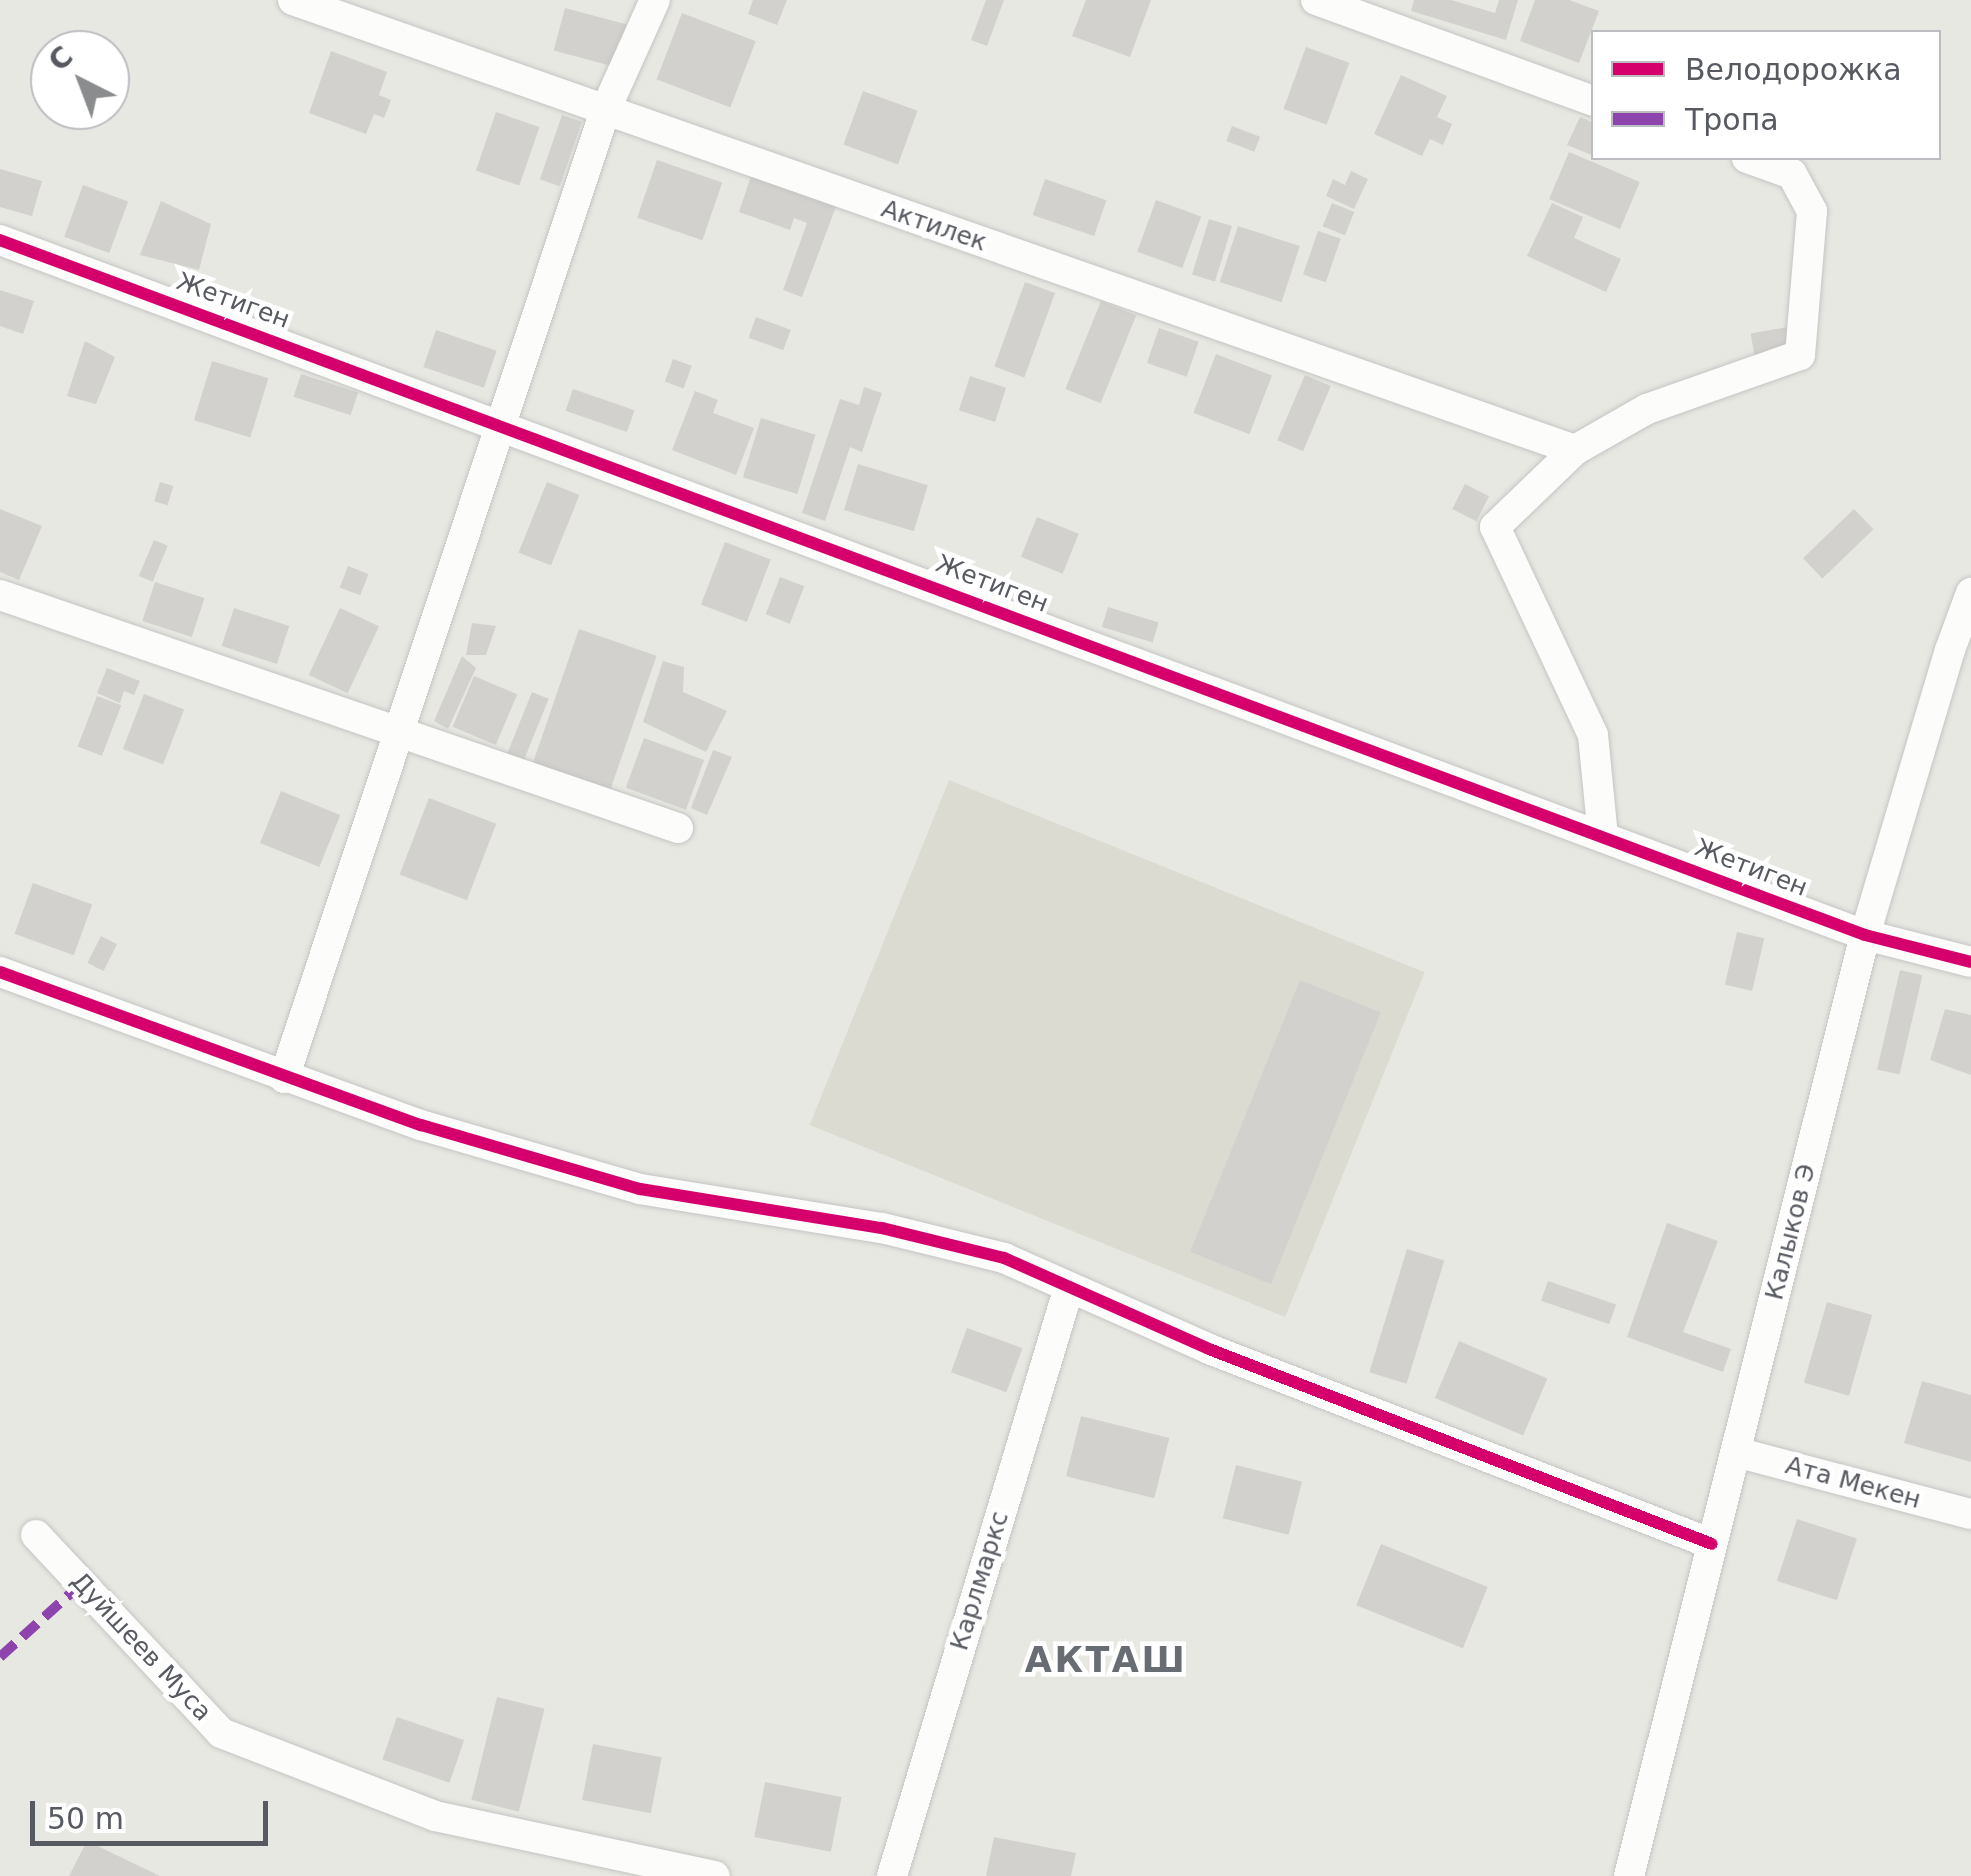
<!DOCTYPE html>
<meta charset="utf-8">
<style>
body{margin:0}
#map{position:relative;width:1971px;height:1876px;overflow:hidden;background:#e8e8e2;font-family:"DejaVu Sans",sans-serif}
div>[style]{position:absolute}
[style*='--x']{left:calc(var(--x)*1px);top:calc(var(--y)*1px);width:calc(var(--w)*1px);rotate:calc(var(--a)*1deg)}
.education>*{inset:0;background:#dbdbd1;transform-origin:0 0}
.building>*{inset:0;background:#d2d1cd;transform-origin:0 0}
.roads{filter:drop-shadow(0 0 2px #c4c4c4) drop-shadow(0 0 2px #c4c4c4)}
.minor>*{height:30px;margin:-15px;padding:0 15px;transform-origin:15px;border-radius:15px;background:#fcfcfb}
.quiet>*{height:10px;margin-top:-5px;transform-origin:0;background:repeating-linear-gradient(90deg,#8e44ad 0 20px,transparent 0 30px)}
.cycleway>*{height:12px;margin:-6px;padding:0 6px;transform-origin:6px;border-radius:6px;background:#d6006c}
span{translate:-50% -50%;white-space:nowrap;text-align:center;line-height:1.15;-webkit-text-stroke:9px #fff;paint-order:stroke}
.street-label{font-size:25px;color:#575a61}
.district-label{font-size:35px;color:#686c73;font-weight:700;letter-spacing:2.5px}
.legend{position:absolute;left:1591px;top:30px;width:350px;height:130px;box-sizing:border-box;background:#fff;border:2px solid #bcbdc0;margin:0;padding:12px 18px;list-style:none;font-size:30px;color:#575a61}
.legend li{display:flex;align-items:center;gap:20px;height:50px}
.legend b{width:50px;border:2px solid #bcbdc0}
.north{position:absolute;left:30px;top:30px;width:100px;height:100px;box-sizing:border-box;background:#fff;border:2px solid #bcbdc0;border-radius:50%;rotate:318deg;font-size:28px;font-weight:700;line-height:40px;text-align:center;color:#575a61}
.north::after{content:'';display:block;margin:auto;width:35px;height:45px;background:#8a8c8e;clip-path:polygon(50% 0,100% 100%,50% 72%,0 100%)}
.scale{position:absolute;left:30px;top:1801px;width:238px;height:45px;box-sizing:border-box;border:5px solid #575a61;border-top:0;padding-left:12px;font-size:30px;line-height:35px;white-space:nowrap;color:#575a61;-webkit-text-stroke:8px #fff;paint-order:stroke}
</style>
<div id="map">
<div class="education">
<div style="left:949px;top:780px;width:513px;height:372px;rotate:22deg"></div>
</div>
<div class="building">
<div style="clip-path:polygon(753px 0,787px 0,777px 25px,748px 14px)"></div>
<div style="clip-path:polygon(986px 0,1004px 0,987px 46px,971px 40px)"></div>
<div style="clip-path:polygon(1086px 0,1151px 0,1130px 57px,1072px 36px)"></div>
<div style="clip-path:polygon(1414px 0,1451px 0,1495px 13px,1499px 0,1518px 0,1506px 40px,1411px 11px)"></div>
<div style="clip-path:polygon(1535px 0,1569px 0,1599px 11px,1579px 63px,1520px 41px)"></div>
<div style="left:565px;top:8px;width:67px;height:44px;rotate:15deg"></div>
<div style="left:682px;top:13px;width:79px;height:71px;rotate:21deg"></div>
<div style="left:1306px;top:47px;width:46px;height:66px;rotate:20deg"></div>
<div style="clip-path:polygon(331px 51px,387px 72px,379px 95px,391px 100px,384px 118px,374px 114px,366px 134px,309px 113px)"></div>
<div style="clip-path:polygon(1401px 75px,1447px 96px,1437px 117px,1452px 124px,1443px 145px,1430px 139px,1422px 156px,1374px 134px)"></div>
<div style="left:863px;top:91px;width:58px;height:57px;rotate:20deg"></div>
<div style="left:496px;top:112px;width:46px;height:62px;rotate:19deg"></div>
<div style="left:562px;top:115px;width:21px;height:68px;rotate:19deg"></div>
<div style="clip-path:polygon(1580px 117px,1594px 123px,1594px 156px,1567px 145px)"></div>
<div style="left:1232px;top:126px;width:30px;height:16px;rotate:21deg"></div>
<div style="left:1569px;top:152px;width:77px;height:51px;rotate:23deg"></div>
<div style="left:657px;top:160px;width:69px;height:61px;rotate:19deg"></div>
<div style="clip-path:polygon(0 169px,42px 181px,32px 216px,0 207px)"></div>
<div style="clip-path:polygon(1351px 171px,1368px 179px,1354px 209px,1326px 196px,1333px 179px,1345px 185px)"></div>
<div style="clip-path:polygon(752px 173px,837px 204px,802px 297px,783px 290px,807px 223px,794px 218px,790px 230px,739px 212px)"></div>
<div style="left:1045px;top:179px;width:65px;height:38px;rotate:19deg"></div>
<div style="left:83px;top:185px;width:48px;height:55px;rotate:20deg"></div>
<div style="left:1156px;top:200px;width:48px;height:55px;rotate:20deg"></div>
<div style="clip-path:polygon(161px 201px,211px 224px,199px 270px,140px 255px)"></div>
<div style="left:1332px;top:203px;width:24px;height:25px;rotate:22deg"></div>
<div style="clip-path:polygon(1552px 203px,1583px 217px,1574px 238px,1621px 259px,1606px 292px,1527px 256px)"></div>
<div style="left:1209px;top:219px;width:24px;height:58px;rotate:17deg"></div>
<div style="left:1238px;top:226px;width:65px;height:59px;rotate:18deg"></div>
<div style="left:1318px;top:231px;width:24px;height:46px;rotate:19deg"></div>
<div style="left:1025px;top:282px;width:32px;height:90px;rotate:20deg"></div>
<div style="clip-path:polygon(0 290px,34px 301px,23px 334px,0 326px)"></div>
<div style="left:1101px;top:301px;width:38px;height:95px;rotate:22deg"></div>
<div style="left:756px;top:317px;width:37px;height:22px;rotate:20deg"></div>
<div style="left:1793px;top:326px;width:22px;height:43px;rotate:80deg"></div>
<div style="left:1159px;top:328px;width:42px;height:37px;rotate:19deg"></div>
<div style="left:436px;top:330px;width:64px;height:39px;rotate:19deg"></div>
<div style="clip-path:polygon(85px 341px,115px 357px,96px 404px,67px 396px)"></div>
<div style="left:1216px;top:354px;width:60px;height:63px;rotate:21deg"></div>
<div style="left:673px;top:359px;width:20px;height:24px;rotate:20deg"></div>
<div style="left:212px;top:361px;width:59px;height:62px;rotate:17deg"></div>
<div style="left:301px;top:374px;width:60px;height:24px;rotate:18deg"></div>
<div style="left:1305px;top:375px;width:28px;height:71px;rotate:23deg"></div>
<div style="left:970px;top:376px;width:38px;height:36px;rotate:18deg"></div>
<div style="clip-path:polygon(864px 387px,882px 393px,862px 452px,850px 447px,825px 521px,802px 513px,840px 399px,859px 405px)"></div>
<div style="left:573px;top:389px;width:65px;height:23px;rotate:19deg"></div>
<div style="clip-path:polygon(695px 391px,718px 400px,713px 413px,754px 428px,736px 475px,672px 450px)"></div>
<div style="left:761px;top:418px;width:57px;height:62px;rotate:17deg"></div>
<div style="left:858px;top:464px;width:73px;height:48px;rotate:17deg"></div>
<div style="left:160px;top:482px;width:14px;height:20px;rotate:17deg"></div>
<div style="left:547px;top:482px;width:35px;height:76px;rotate:22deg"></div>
<div style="left:1465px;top:484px;width:27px;height:28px;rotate:27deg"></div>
<div style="clip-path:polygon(0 509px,42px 526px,19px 580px,0 572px)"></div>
<div style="left:1854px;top:509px;width:28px;height:71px;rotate:46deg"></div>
<div style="left:1037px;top:517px;width:45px;height:43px;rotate:22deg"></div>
<div style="left:154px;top:540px;width:15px;height:39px;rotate:23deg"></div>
<div style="left:725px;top:542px;width:49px;height:67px;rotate:21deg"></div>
<div style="left:348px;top:566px;width:22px;height:23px;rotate:21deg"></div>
<div style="left:780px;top:577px;width:26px;height:40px;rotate:21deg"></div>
<div style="left:155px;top:582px;width:52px;height:41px;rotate:18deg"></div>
<div style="left:1108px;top:607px;width:53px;height:21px;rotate:17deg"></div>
<div style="left:234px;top:608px;width:58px;height:40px;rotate:18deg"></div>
<div style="left:340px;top:608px;width:43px;height:74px;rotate:25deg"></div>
<div style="clip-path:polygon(472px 623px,496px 626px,486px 655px,466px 655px)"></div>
<div style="left:579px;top:629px;width:82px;height:144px;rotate:19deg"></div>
<div style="clip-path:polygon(462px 656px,476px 668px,448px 729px,434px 721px)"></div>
<div style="clip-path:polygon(663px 661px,684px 667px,683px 692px,727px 711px,706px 752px,643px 722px)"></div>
<div style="clip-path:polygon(107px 668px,140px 681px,134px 695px,124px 691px,120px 703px,97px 693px)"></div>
<div style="left:474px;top:676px;width:47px;height:55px;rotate:23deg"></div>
<div style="left:532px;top:692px;width:18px;height:66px;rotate:22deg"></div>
<div style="left:144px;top:694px;width:43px;height:59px;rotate:21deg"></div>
<div style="left:97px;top:696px;width:26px;height:54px;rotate:21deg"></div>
<div style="left:644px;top:738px;width:64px;height:53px;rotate:20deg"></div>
<div style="clip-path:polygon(713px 750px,732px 757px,707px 815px,691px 808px)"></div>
<div style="left:281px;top:791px;width:64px;height:56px;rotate:22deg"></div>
<div style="left:429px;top:798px;width:72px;height:82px;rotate:21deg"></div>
<div style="left:33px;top:883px;width:63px;height:54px;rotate:20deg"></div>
<div style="left:1737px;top:932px;width:28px;height:54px;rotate:13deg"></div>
<div style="left:101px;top:936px;width:18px;height:30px;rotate:27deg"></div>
<div style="left:1900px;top:970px;width:23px;height:102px;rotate:13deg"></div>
<div style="left:1300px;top:980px;width:87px;height:293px;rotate:22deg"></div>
<div style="clip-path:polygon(1945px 1009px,1971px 1015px,1971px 1075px,1930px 1060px)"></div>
<div style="clip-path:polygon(1667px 1223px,1718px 1241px,1683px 1332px,1731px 1349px,1723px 1372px,1627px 1337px)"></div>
<div style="left:1407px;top:1249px;width:39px;height:129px;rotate:17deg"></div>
<div style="left:1548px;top:1281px;width:72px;height:21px;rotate:19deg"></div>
<div style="left:1827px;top:1302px;width:47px;height:84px;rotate:16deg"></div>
<div style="left:967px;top:1328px;width:59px;height:47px;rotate:20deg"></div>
<div style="left:1459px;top:1341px;width:96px;height:62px;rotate:23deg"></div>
<div style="clip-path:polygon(1922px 1381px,1971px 1395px,1971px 1462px,1904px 1443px)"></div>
<div style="left:1081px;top:1416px;width:91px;height:62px;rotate:14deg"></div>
<div style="left:1236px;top:1465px;width:68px;height:55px;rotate:14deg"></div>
<div style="left:1797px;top:1519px;width:63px;height:65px;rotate:18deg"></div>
<div style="left:1381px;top:1544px;width:115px;height:66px;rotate:22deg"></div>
<div style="left:497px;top:1697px;width:49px;height:106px;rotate:14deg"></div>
<div style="left:397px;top:1717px;width:71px;height:45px;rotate:19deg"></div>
<div style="left:593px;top:1744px;width:70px;height:57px;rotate:11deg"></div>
<div style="left:765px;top:1782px;width:78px;height:56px;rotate:11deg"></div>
<div style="clip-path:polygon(994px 1837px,1076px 1853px,1071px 1876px,986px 1876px)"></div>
<div style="clip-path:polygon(87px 1841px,160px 1876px,69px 1876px)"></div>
</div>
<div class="roads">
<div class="minor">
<div style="--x:293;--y:0;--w:1359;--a:19.34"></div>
<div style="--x:1316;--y:0;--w:296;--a:20"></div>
<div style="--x:0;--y:240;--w:1990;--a:20.44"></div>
<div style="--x:1865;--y:935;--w:109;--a:14.3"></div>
<div style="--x:0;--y:595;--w:717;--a:18.97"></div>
<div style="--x:1603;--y:837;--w:102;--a:-95.6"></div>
<div style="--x:1593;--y:735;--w:230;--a:-115.2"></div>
<div style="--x:1495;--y:527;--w:111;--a:-43.9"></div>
<div style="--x:1575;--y:450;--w:83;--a:-29.7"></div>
<div style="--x:1647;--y:409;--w:162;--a:-19.4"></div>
<div style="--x:1800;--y:355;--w:144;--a:-85.2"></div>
<div style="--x:1812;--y:211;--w:42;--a:-118.4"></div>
<div style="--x:1792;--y:174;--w:48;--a:-160.4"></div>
<div style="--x:0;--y:972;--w:448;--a:20"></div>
<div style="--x:421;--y:1125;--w:228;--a:16.3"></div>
<div style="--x:640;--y:1189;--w:245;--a:9.2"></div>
<div style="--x:882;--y:1228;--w:126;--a:13.8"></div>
<div style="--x:1004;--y:1258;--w:224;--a:23.9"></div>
<div style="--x:1209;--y:1349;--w:539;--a:21.19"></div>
<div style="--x:284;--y:1078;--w:1019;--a:-71.64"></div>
<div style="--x:605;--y:111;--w:122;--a:-65.8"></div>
<div style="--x:1736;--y:1452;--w:243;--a:14.8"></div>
<div style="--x:36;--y:1535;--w:271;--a:46.9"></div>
<div style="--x:221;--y:1733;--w:230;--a:21.2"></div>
<div style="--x:435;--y:1816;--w:286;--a:12.1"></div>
<div style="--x:892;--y:1876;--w:615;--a:-73.27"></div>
<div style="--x:1629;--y:1876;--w:970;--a:-75.92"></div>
<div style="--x:1865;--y:935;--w:297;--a:-73.4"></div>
<div style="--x:1950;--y:650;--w:61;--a:-69.8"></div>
</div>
</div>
<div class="quiet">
<div style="--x:0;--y:1657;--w:109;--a:-42"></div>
</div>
<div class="cycleway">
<div style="--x:0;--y:240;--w:1990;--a:20.44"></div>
<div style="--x:1865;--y:935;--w:109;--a:14.3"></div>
<div style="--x:0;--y:972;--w:448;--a:20"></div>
<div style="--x:421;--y:1125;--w:228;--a:16.3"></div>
<div style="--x:640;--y:1189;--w:245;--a:9.2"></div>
<div style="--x:882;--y:1228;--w:126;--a:13.8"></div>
<div style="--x:1004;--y:1258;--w:224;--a:23.9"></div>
<div style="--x:1209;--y:1349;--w:539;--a:21.19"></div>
</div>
<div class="street-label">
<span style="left:934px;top:226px;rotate:19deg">Актилек</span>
<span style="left:233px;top:301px;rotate:20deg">Жетиген</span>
<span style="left:992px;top:584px;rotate:21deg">Жетиген</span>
<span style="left:1751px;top:868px;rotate:21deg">Жетиген</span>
<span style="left:1791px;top:1232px;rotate:-76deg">Калыков Э</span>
<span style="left:1853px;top:1483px;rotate:15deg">Ата Мекен</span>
<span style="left:980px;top:1581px;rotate:-73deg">Карлмаркс</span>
<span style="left:141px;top:1647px;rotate:47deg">Дуйшеев Муса</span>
</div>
<div class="district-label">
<span style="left:1106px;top:1660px">АКТАШ</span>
</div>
<ul class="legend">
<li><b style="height:12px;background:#d6006c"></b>Велодорожка</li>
<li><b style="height:12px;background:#8e44ad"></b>Тропа</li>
</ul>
<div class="north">С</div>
<div class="scale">50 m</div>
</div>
